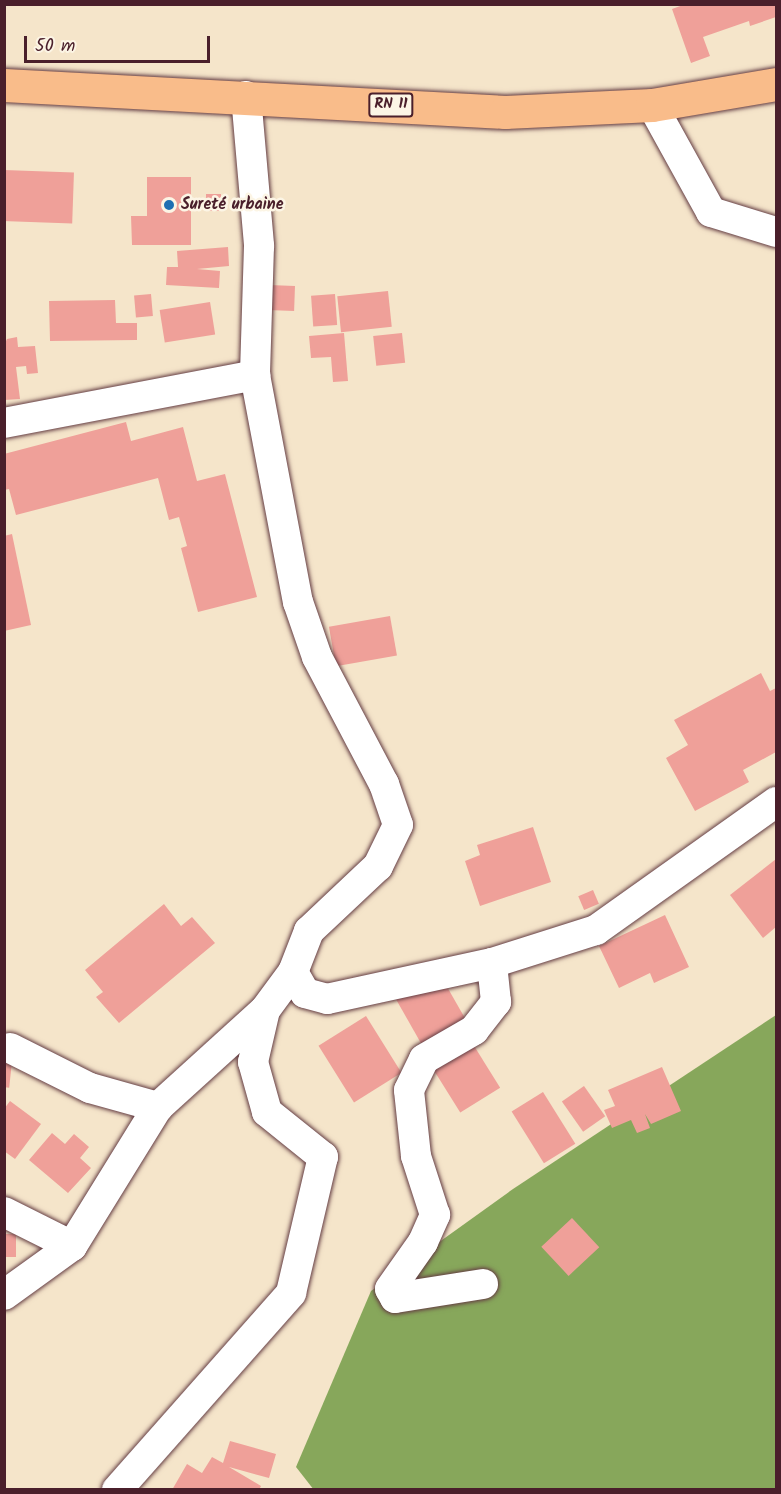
<!DOCTYPE html>
<meta charset="utf-8">
<style>
body{margin:0}
#map{position:relative;width:781px;height:1494px;overflow:hidden;background:#f5e5ca;font-family:Kalam,sans-serif}
div>[style]{position:absolute}
[style*='--x']{left:calc(var(--x)*1px);top:calc(var(--y)*1px);width:calc(var(--w)*1px);rotate:calc(var(--a)*1deg)}
.forest>*{inset:0;background:#87a75b}
.building>*{inset:0;background:#efa099;transform-origin:0 0}
.roads{filter:drop-shadow(0 0 2px #643d43) drop-shadow(0 0 2px #643d43)}
.minor>*{height:30px;margin:-15px;padding:0 15px;transform-origin:15px;border-radius:15px;background:#fff}
.major>*{height:33px;margin:-16.5px;padding:0 16.5px;transform-origin:16.5px;border-radius:16.5px;background:#f9bc8a}
.dots>*{width:16px;height:16px;translate:-50% -50%;box-sizing:border-box;border:3px solid #fcf5e5;border-radius:50%}
span{translate:-50% -50%;white-space:nowrap;text-align:center;line-height:1.15;-webkit-text-stroke:5px #fcf5e5;paint-order:stroke}
.shield-label span{padding:2px 4px;background:#fcf5e5;border:2px solid;border-radius:4px;-webkit-text-stroke-width:0}
.shield-label{font-size:15px;color:#4a1f2b;font-weight:700}
.poi-label{font-size:16px;color:#4a1f2b;font-weight:700}
.left{translate:0 -50%;text-align:left}
.frame{position:absolute;inset:0;border:6px solid #4a1f2b;pointer-events:none}
.scale{position:absolute;left:24px;top:36px;width:186px;height:27px;box-sizing:border-box;border:3px solid #4a1f2b;border-top:0;padding-left:8px;font-size:18px;line-height:21px;white-space:nowrap;color:#4a1f2b;-webkit-text-stroke:4px #fcf5e5;paint-order:stroke}
</style>
<div id="map">
<div class="forest">
<div style="clip-path:polygon(776px 1015px,776px 1489px,314px 1490px,296px 1467px,371px 1291px,513px 1189px)"></div>
</div>
<div class="building">
<div style="clip-path:polygon(686px 4px,776px 4px,776px 17px,750px 26px,749px 21px,703px 37px,710px 56px,691px 63px,672px 9px)"></div>
<div style="left:4px;top:170px;width:70px;height:51px;rotate:2deg"></div>
<div style="clip-path:polygon(147px 177px,191px 177px,191px 245px,132px 245px,131px 216px,147px 216px)"></div>
<div style="left:206px;top:194px;width:15px;height:17px"></div>
<div style="clip-path:polygon(228px 247px,229px 266px,197px 269px,220px 271px,219px 288px,166px 285px,167px 267px,178px 267px,177px 251px)"></div>
<div style="left:269px;top:285px;width:26px;height:25px;rotate:2deg"></div>
<div style="left:388px;top:291px;width:36px;height:51px;rotate:84deg"></div>
<div style="left:151px;top:294px;width:22px;height:17px;rotate:85deg"></div>
<div style="left:335px;top:294px;width:31px;height:24px;rotate:86deg"></div>
<div style="clip-path:polygon(115px 300px,116px 323px,137px 323px,137px 340px,50px 341px,49px 301px)"></div>
<div style="left:210px;top:302px;width:33px;height:51px;rotate:81deg"></div>
<div style="clip-path:polygon(344px 333px,348px 381px,333px 382px,331px 357px,311px 358px,309px 336px)"></div>
<div style="left:402px;top:333px;width:30px;height:29px;rotate:84deg"></div>
<div style="clip-path:polygon(17px 337px,18px 347px,35px 346px,38px 373px,27px 374px,26px 366px,16px 367px,20px 399px,4px 400px,4px 345px,7px 339px)"></div>
<div style="clip-path:polygon(126px 422px,131px 441px,183px 427px,197px 481px,225px 474px,257px 597px,198px 612px,181px 548px,187px 546px,179px 517px,169px 520px,158px 478px,16px 515px,9px 489px,4px 490px,4px 454px)"></div>
<div style="clip-path:polygon(12px 534px,31px 625px,4px 631px,4px 536px)"></div>
<div style="left:390px;top:616px;width:40px;height:62px;rotate:80deg"></div>
<div style="clip-path:polygon(761px 673px,770px 691px,776px 688px,776px 752px,743px 770px,749px 782px,695px 811px,666px 758px,688px 745px,674px 720px)"></div>
<div style="clip-path:polygon(533px 827px,551px 882px,480px 906px,465px 861px,480px 855px,477px 845px)"></div>
<div style="clip-path:polygon(776px 859px,776px 927px,763px 938px,730px 895px)"></div>
<div style="left:593px;top:890px;width:15px;height:16px;rotate:67deg"></div>
<div style="clip-path:polygon(164px 904px,181px 926px,192px 917px,215px 943px,119px 1023px,96px 997px,103px 992px,85px 970px)"></div>
<div style="clip-path:polygon(665px 915px,689px 967px,654px 983px,650px 973px,619px 988px,599px 946px)"></div>
<div style="clip-path:polygon(442px 978px,466px 1020px,422px 1045px,393px 994px)"></div>
<div style="left:366px;top:1016px;width:67px;height:56px;rotate:58deg"></div>
<div style="left:471px;top:1041px;width:55px;height:47px;rotate:58deg"></div>
<div style="left:4px;top:1051px;width:9px;height:36px;rotate:6deg"></div>
<div style="clip-path:polygon(662px 1067px,681px 1111px,651px 1124px,645px 1114px,650px 1128px,637px 1133px,631px 1120px,612px 1128px,604px 1110px,615px 1106px,608px 1090px)"></div>
<div style="left:584px;top:1086px;width:37px;height:27px;rotate:55deg"></div>
<div style="left:543px;top:1092px;width:61px;height:37px;rotate:58deg"></div>
<div style="clip-path:polygon(10px 1101px,41px 1124px,15px 1159px,4px 1151px,4px 1109px)"></div>
<div style="clip-path:polygon(52px 1133px,65px 1144px,74px 1134px,89px 1147px,80px 1158px,91px 1168px,68px 1193px,29px 1160px)"></div>
<div style="left:572px;top:1218px;width:40px;height:42px;rotate:47deg"></div>
<div style="left:4px;top:1234px;width:12px;height:23px"></div>
<div style="clip-path:polygon(230px 1441px,276px 1454px,269px 1478px,229px 1467px,261px 1486px,259px 1490px,172px 1490px,187px 1464px,202px 1473px,212px 1457px,223px 1463px)"></div>
</div>
<div class="roads">
<div class="minor">
<div style="--x:246;--y:96;--w:151;--a:85"></div>
<div style="--x:259;--y:246;--w:129;--a:91.8"></div>
<div style="--x:255;--y:375;--w:231;--a:79.3"></div>
<div style="--x:298;--y:602;--w:58;--a:70.9"></div>
<div style="--x:317;--y:657;--w:144;--a:62.2"></div>
<div style="--x:384;--y:784;--w:43;--a:71.1"></div>
<div style="--x:398;--y:825;--w:46;--a:116"></div>
<div style="--x:378;--y:866;--w:95;--a:136.7"></div>
<div style="--x:309;--y:931;--w:44;--a:111.3"></div>
<div style="--x:293;--y:972;--w:24;--a:60"></div>
<div style="--x:305;--y:993;--w:23;--a:15"></div>
<div style="--x:327;--y:999;--w:169;--a:-12.3"></div>
<div style="--x:492;--y:963;--w:109;--a:-17.6"></div>
<div style="--x:596;--y:930;--w:221;--a:-35.4"></div>
<div style="--x:652;--y:105;--w:122;--a:61.1"></div>
<div style="--x:711;--y:212;--w:68;--a:17.1"></div>
<div style="--x:4;--y:423;--w:256;--a:-10.8"></div>
<div style="--x:10;--y:1048;--w:89;--a:26.6"></div>
<div style="--x:90;--y:1088;--w:71;--a:15.6"></div>
<div style="--x:4;--y:1212;--w:76;--a:26.6"></div>
<div style="--x:483;--y:1284;--w:89;--a:171"></div>
<div style="--x:395;--y:1298;--w:10;--a:-119"></div>
<div style="--x:390;--y:1289;--w:57;--a:-54.9"></div>
<div style="--x:423;--y:1242;--w:30;--a:-66"></div>
<div style="--x:435;--y:1215;--w:62;--a:-107.9"></div>
<div style="--x:416;--y:1156;--w:66;--a:-96.1"></div>
<div style="--x:409;--y:1090;--w:34;--a:-64"></div>
<div style="--x:424;--y:1059;--w:58;--a:-30.1"></div>
<div style="--x:474;--y:1030;--w:36;--a:-52"></div>
<div style="--x:496;--y:1002;--w:39;--a:-96"></div>
<div style="--x:4;--y:1295;--w:84;--a:-35.8"></div>
<div style="--x:72;--y:1246;--w:163;--a:-58.3"></div>
<div style="--x:158;--y:1107;--w:144;--a:-42.2"></div>
<div style="--x:117;--y:1490;--w:263;--a:-48.5"></div>
<div style="--x:291;--y:1293;--w:140;--a:-76.8"></div>
<div style="--x:323;--y:1157;--w:72;--a:-141.2"></div>
<div style="--x:267;--y:1112;--w:52;--a:-105.6"></div>
<div style="--x:253;--y:1062;--w:53;--a:-77"></div>
<div style="--x:265;--y:1010;--w:47;--a:-53.6"></div>
</div>
<div class="major">
<div style="--x:4;--y:85;--w:502;--a:3.08"></div>
<div style="--x:505;--y:112;--w:147;--a:-2.7"></div>
<div style="--x:652;--y:105;--w:126;--a:-9.6"></div>
</div>
</div>
<div class="dots">
<div style="left:169px;top:205px;background:#1f6fb2"></div>
</div>
<div class="shield-label">
<span style="left:391px;top:105px">RN 11</span>
</div>
<div class="poi-label">
<span class="left" style="left:181px;top:205px">Sureté urbaine</span>
</div>
<div class="frame"></div>
<div class="scale">50 m</div>
</div>
